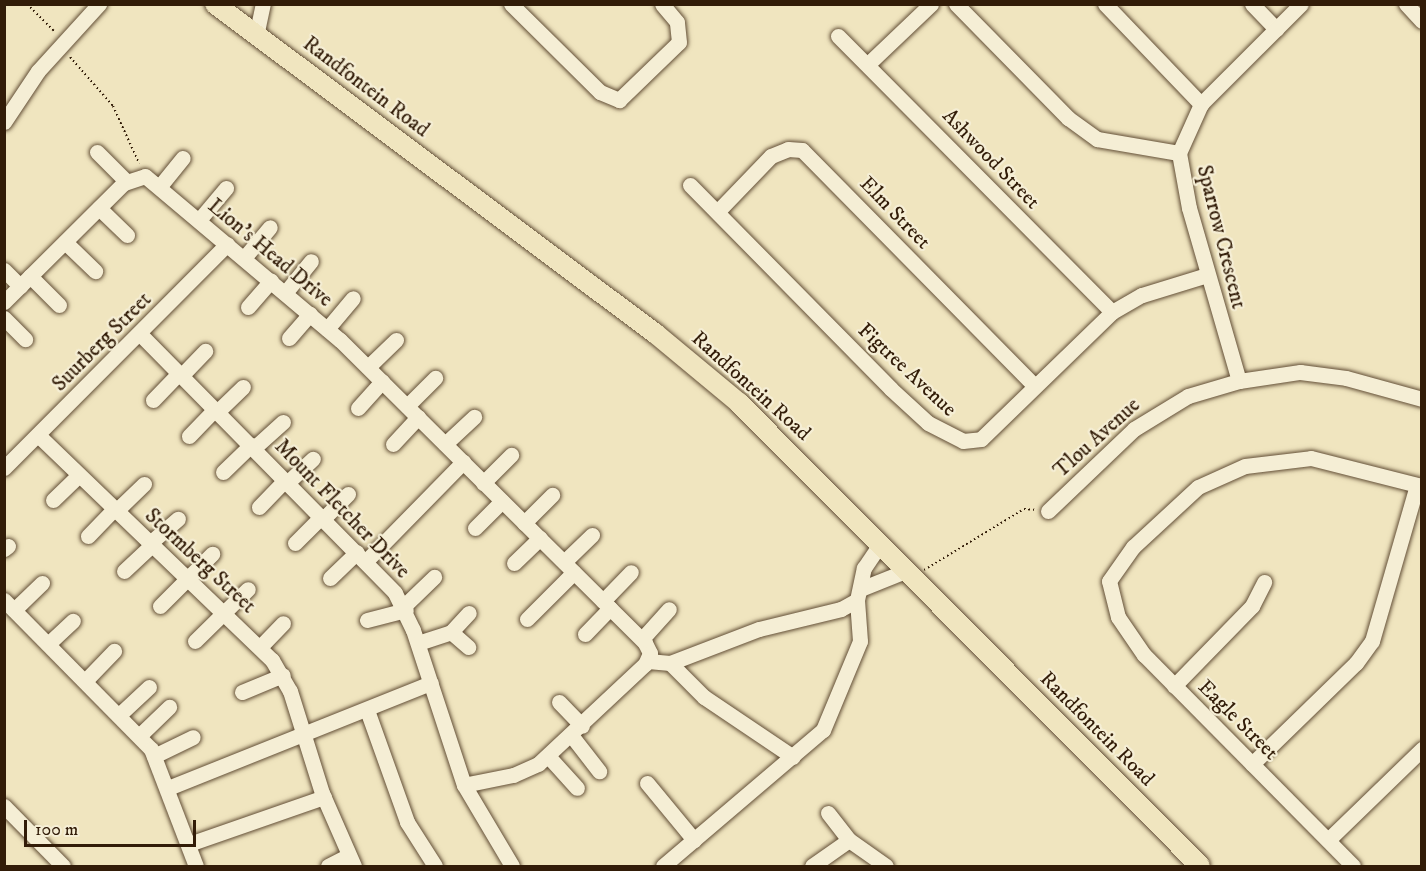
<!DOCTYPE html>
<style>
body{margin:0}
#map{position:relative;width:1426px;height:871px;overflow:hidden;background:#f0e5bf;font-family:"IM FELL DW Pica",serif}
div>[style]{position:absolute}
[style*='--x']{left:calc(var(--x)*1px);top:calc(var(--y)*1px);width:calc(var(--w)*1px);rotate:calc(var(--a)*1deg)}
.path>*{height:2px;margin-top:-1px;transform-origin:0;background:repeating-linear-gradient(90deg,#321c08 0 1.5px,transparent 0 4.5px)}
.roads{filter:drop-shadow(0 0 2px #624e36) drop-shadow(0 0 2px #624e36)}
.minor>*{height:15px;margin:-7.5px;padding:0 7.5px;transform-origin:7.5px;border-radius:7.5px;background:#f5eed5}
.major>*{height:20px;margin:-10px;padding:0 10px;transform-origin:10px;border-radius:10px;background:#f0e5bf}
span{translate:-50% -50%;white-space:nowrap;text-align:center;line-height:1.15;-webkit-text-stroke:4.5px #f5eed5;paint-order:stroke}
.street-label{font-size:21px;color:#321c08}
.frame{position:absolute;inset:0;border:6px solid #321c08;pointer-events:none}
.scale{position:absolute;left:24px;top:820px;width:172px;height:27px;box-sizing:border-box;border:3px solid #321c08;border-top:0;padding-left:8px;font-size:18px;line-height:21px;white-space:nowrap;color:#321c08;-webkit-text-stroke:4px #f5eed5;paint-order:stroke}
</style>
<div id="map">
<div class="path">
<div style="--x:27;--y:4;--w:40;--a:45"></div>
<div style="--x:70;--y:57;--w:65;--a:48.7"></div>
<div style="--x:113;--y:106;--w:63;--a:65.5"></div>
<div style="--x:924;--y:570;--w:117;--a:-31.4"></div>
<div style="--x:1024;--y:509;--w:13;--a:4"></div>
</div>
<div class="roads">
<div class="minor">
<div style="--x:511;--y:4;--w:125;--a:44.7"></div>
<div style="--x:600;--y:92;--w:21;--a:23"></div>
<div style="--x:619;--y:100;--w:83;--a:-44"></div>
<div style="--x:679;--y:42;--w:20;--a:-96"></div>
<div style="--x:677;--y:22;--w:23;--a:-130"></div>
<div style="--x:956;--y:4;--w:160;--a:45.5"></div>
<div style="--x:1068;--y:118;--w:36;--a:36"></div>
<div style="--x:1097;--y:139;--w:83;--a:9.7"></div>
<div style="--x:1105;--y:4;--w:139;--a:46.2"></div>
<div style="--x:1252;--y:4;--w:35;--a:46"></div>
<div style="--x:1406;--y:4;--w:23;--a:47"></div>
<div style="--x:256;--y:36;--w:33;--a:-78"></div>
<div style="--x:838;--y:36;--w:389;--a:45.2"></div>
<div style="--x:868;--y:64;--w:87;--a:-43.6"></div>
<div style="--x:4;--y:122;--w:61;--a:-56.3"></div>
<div style="--x:38;--y:71;--w:91;--a:-47.7"></div>
<div style="--x:97;--y:152;--w:41;--a:45"></div>
<div style="--x:690;--y:185;--w:286;--a:45.4"></div>
<div style="--x:891;--y:389;--w:50;--a:42.6"></div>
<div style="--x:928;--y:423;--w:39;--a:27"></div>
<div style="--x:963;--y:441;--w:18;--a:-6"></div>
<div style="--x:981;--y:439;--w:182;--a:-44.1"></div>
<div style="--x:1112;--y:312;--w:34;--a:-30"></div>
<div style="--x:1142;--y:295;--w:68;--a:-17.1"></div>
<div style="--x:160;--y:186;--w:36;--a:-51"></div>
<div style="--x:99;--y:208;--w:39;--a:44"></div>
<div style="--x:718;--y:211;--w:76;--a:-46.1"></div>
<div style="--x:771;--y:156;--w:18;--a:-22"></div>
<div style="--x:788;--y:149;--w:14;--a:4"></div>
<div style="--x:802;--y:150;--w:329;--a:45.4"></div>
<div style="--x:199;--y:220;--w:42;--a:-49.8"></div>
<div style="--x:65;--y:242;--w:42;--a:44"></div>
<div style="--x:244;--y:258;--w:40;--a:-50"></div>
<div style="--x:4;--y:270;--w:23;--a:45"></div>
<div style="--x:30;--y:276;--w:41;--a:45"></div>
<div style="--x:285;--y:293;--w:41;--a:-50.9"></div>
<div style="--x:4;--y:302;--w:169;--a:-44.8"></div>
<div style="--x:124;--y:183;--w:22;--a:-18"></div>
<div style="--x:145;--y:176;--w:255;--a:40.1"></div>
<div style="--x:340;--y:340;--w:430;--a:44.8"></div>
<div style="--x:645;--y:643;--w:11;--a:63"></div>
<div style="--x:650;--y:653;--w:12;--a:114"></div>
<div style="--x:645;--y:664;--w:146;--a:136.9"></div>
<div style="--x:538;--y:764;--w:27;--a:156"></div>
<div style="--x:513;--y:775;--w:50;--a:168.5"></div>
<div style="--x:248;--y:307;--w:35;--a:-49"></div>
<div style="--x:4;--y:318;--w:30;--a:45"></div>
<div style="--x:327;--y:329;--w:40;--a:-50"></div>
<div style="--x:140;--y:334;--w:363;--a:45.4"></div>
<div style="--x:395;--y:593;--w:41;--a:64.1"></div>
<div style="--x:413;--y:630;--w:163;--a:71.8"></div>
<div style="--x:464;--y:785;--w:94;--a:59.3"></div>
<div style="--x:289;--y:338;--w:32;--a:-49"></div>
<div style="--x:368;--y:367;--w:39;--a:-44"></div>
<div style="--x:181;--y:376;--w:35;--a:-46"></div>
<div style="--x:1239;--y:381;--w:180;--a:-106.1"></div>
<div style="--x:1189;--y:208;--w:56;--a:-100.3"></div>
<div style="--x:1179;--y:153;--w:54;--a:-65.8"></div>
<div style="--x:1201;--y:104;--w:141;--a:-45"></div>
<div style="--x:153;--y:400;--w:37;--a:-46"></div>
<div style="--x:407;--y:406;--w:40;--a:-45"></div>
<div style="--x:358;--y:408;--w:36;--a:-48"></div>
<div style="--x:217;--y:412;--w:36;--a:-44"></div>
<div style="--x:38;--y:435;--w:325;--a:43.9"></div>
<div style="--x:272;--y:660;--w:36;--a:60"></div>
<div style="--x:290;--y:691;--w:107;--a:72.6"></div>
<div style="--x:322;--y:793;--w:80;--a:66.3"></div>
<div style="--x:189;--y:436;--w:37;--a:-46"></div>
<div style="--x:393;--y:444;--w:37;--a:-47"></div>
<div style="--x:445;--y:444;--w:40;--a:-43"></div>
<div style="--x:254;--y:448;--w:39;--a:-42"></div>
<div style="--x:4;--y:468;--w:316;--a:-45.1"></div>
<div style="--x:223;--y:472;--w:39;--a:-44"></div>
<div style="--x:288;--y:482;--w:34;--a:-43"></div>
<div style="--x:483;--y:483;--w:40;--a:-45"></div>
<div style="--x:53;--y:500;--w:36;--a:-44"></div>
<div style="--x:259;--y:507;--w:37;--a:-46"></div>
<div style="--x:116;--y:511;--w:39;--a:-44"></div>
<div style="--x:1048;--y:511;--w:119;--a:-43.6"></div>
<div style="--x:1134;--y:429;--w:63;--a:-31.4"></div>
<div style="--x:1188;--y:396;--w:53;--a:-16.4"></div>
<div style="--x:1239;--y:381;--w:62;--a:-8.4"></div>
<div style="--x:1300;--y:372;--w:46;--a:7.4"></div>
<div style="--x:1346;--y:378;--w:79;--a:15.4"></div>
<div style="--x:324;--y:518;--w:34;--a:-45"></div>
<div style="--x:524;--y:523;--w:40;--a:-45"></div>
<div style="--x:475;--y:528;--w:38;--a:-45"></div>
<div style="--x:88;--y:536;--w:37;--a:-46"></div>
<div style="--x:150;--y:543;--w:37;--a:-41"></div>
<div style="--x:295;--y:543;--w:38;--a:-45"></div>
<div style="--x:4;--y:549;--w:5;--a:-37"></div>
<div style="--x:366;--y:561;--w:139;--a:-45.6"></div>
<div style="--x:564;--y:562;--w:39;--a:-44"></div>
<div style="--x:514;--y:563;--w:36;--a:-44"></div>
<div style="--x:124;--y:571;--w:38;--a:-43"></div>
<div style="--x:330;--y:578;--w:37;--a:-44"></div>
<div style="--x:863;--y:588;--w:48;--a:-21.8"></div>
<div style="--x:4;--y:600;--w:209;--a:45.4"></div>
<div style="--x:151;--y:749;--w:125;--a:69"></div>
<div style="--x:603;--y:601;--w:40;--a:-46"></div>
<div style="--x:160;--y:606;--w:74;--a:-45"></div>
<div style="--x:404;--y:606;--w:42;--a:-44"></div>
<div style="--x:14;--y:610;--w:39;--a:-44"></div>
<div style="--x:527;--y:619;--w:66;--a:-45"></div>
<div style="--x:367;--y:620;--w:40;--a:-14.4"></div>
<div style="--x:451;--y:632;--w:23;--a:41"></div>
<div style="--x:585;--y:634;--w:36;--a:-46"></div>
<div style="--x:642;--y:639;--w:40;--a:-48"></div>
<div style="--x:195;--y:641;--w:74;--a:-44.5"></div>
<div style="--x:418;--y:643;--w:35;--a:-18"></div>
<div style="--x:451;--y:632;--w:26;--a:-47"></div>
<div style="--x:48;--y:644;--w:34;--a:-43"></div>
<div style="--x:260;--y:647;--w:33;--a:-46"></div>
<div style="--x:648;--y:661;--w:22;--a:5"></div>
<div style="--x:670;--y:663;--w:95;--a:-20.9"></div>
<div style="--x:759;--y:629;--w:84;--a:-13.7"></div>
<div style="--x:841;--y:609;--w:18;--a:-29"></div>
<div style="--x:857;--y:600;--w:33;--a:-78"></div>
<div style="--x:864;--y:568;--w:30;--a:-56"></div>
<div style="--x:670;--y:663;--w:48;--a:45"></div>
<div style="--x:704;--y:697;--w:107;--a:34"></div>
<div style="--x:85;--y:681;--w:42;--a:-46"></div>
<div style="--x:1174;--y:686;--w:112;--a:-45.7"></div>
<div style="--x:1252;--y:606;--w:27;--a:-63"></div>
<div style="--x:242;--y:692;--w:44;--a:-22.5"></div>
<div style="--x:559;--y:702;--w:33;--a:46"></div>
<div style="--x:367;--y:710;--w:119;--a:70.3"></div>
<div style="--x:407;--y:822;--w:52;--a:57.5"></div>
<div style="--x:119;--y:715;--w:41;--a:-43"></div>
<div style="--x:571;--y:735;--w:46;--a:52.1"></div>
<div style="--x:139;--y:736;--w:42;--a:-44"></div>
<div style="--x:154;--y:756;--w:43;--a:-26"></div>
<div style="--x:548;--y:756;--w:43;--a:47.8"></div>
<div style="--x:1252;--y:764;--w:145;--a:-44.2"></div>
<div style="--x:1356;--y:663;--w:27;--a:-54"></div>
<div style="--x:1372;--y:641;--w:162;--a:-73.9"></div>
<div style="--x:647;--y:783;--w:74;--a:50.5"></div>
<div style="--x:168;--y:788;--w:283;--a:-21.8"></div>
<div style="--x:4;--y:806;--w:84;--a:45.5"></div>
<div style="--x:828;--y:813;--w:34;--a:52"></div>
<div style="--x:849;--y:840;--w:45;--a:35.1"></div>
<div style="--x:1328;--y:840;--w:131;--a:-44.1"></div>
<div style="--x:189;--y:844;--w:143;--a:-19.2"></div>
<div style="--x:328;--y:866;--w:22;--a:-27"></div>
<div style="--x:663;--y:866;--w:210;--a:-40.4"></div>
<div style="--x:823;--y:730;--w:96;--a:-67.4"></div>
<div style="--x:860;--y:641;--w:41;--a:-94.2"></div>
<div style="--x:812;--y:866;--w:45;--a:-35.1"></div>
<div style="--x:1353;--y:866;--w:297;--a:-134.7"></div>
<div style="--x:1144;--y:655;--w:46;--a:-124.4"></div>
<div style="--x:1118;--y:617;--w:37;--a:-104"></div>
<div style="--x:1109;--y:581;--w:42;--a:-54.8"></div>
<div style="--x:1133;--y:547;--w:88;--a:-42.7"></div>
<div style="--x:1198;--y:487;--w:51;--a:-24.1"></div>
<div style="--x:1245;--y:466;--w:66;--a:-6.9"></div>
<div style="--x:1311;--y:458;--w:114;--a:14.2"></div>
</div>
<div class="major">
<div style="--x:215;--y:4;--w:551;--a:36.81"></div>
<div style="--x:656;--y:334;--w:108;--a:39.7"></div>
<div style="--x:739;--y:403;--w:653;--a:45.12"></div>
</div>
</div>
<div class="street-label">
<span style="left:366px;top:87px;rotate:37deg">Randfontein Road</span>
<span style="left:991px;top:159px;rotate:46deg">Ashwood Street</span>
<span style="left:895px;top:213px;rotate:46deg">Elm Street</span>
<span style="left:1221px;top:237px;rotate:76deg">Sparrow Crescent</span>
<span style="left:270px;top:253px;rotate:40deg">Lion's Head Drive</span>
<span style="left:102px;top:342px;rotate:-45deg">Suurberg Street</span>
<span style="left:907px;top:370px;rotate:43deg">Figtree Avenue</span>
<span style="left:751px;top:386px;rotate:42deg">Randfontein Road</span>
<span style="left:1097px;top:438px;rotate:-42deg">Tlou Avenue</span>
<span style="left:342px;top:509px;rotate:46deg">Mount Fletcher Drive</span>
<span style="left:200px;top:561px;rotate:43deg">Stormberg Street</span>
<span style="left:1238px;top:720px;rotate:45deg">Eagle Street</span>
<span style="left:1097px;top:729px;rotate:45deg">Randfontein Road</span>
</div>
<div class="frame"></div>
<div class="scale">100 m</div>
</div>
